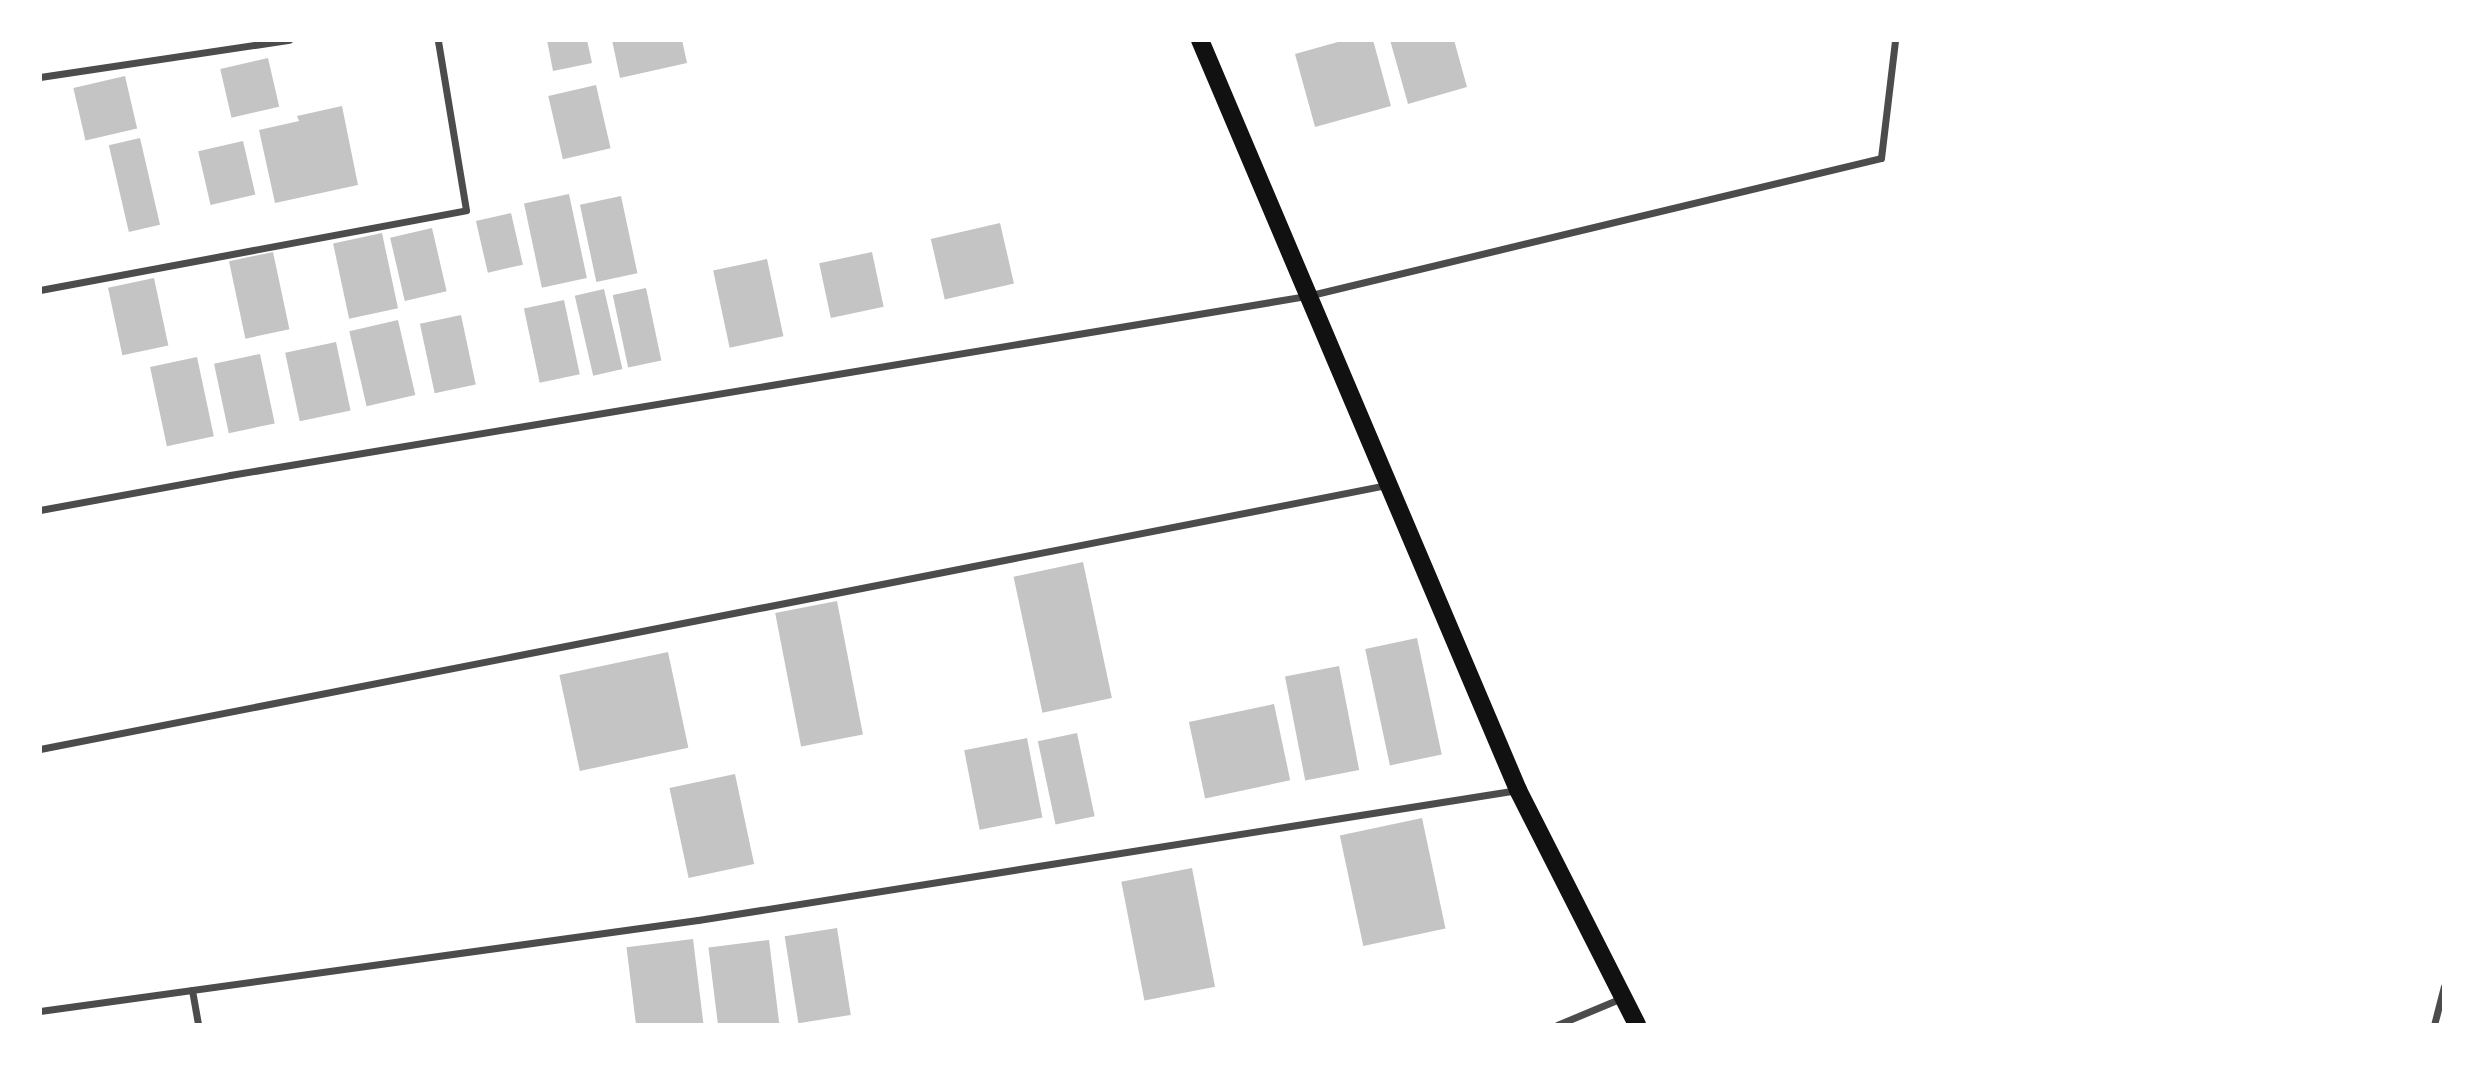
<!DOCTYPE html>
<style>
body{margin:0}
#map{position:relative;width:2484px;height:1065px;overflow:hidden;background:#fff;font-family:Karla,sans-serif}
div>[style]{position:absolute}
[style*='--x']{left:calc(var(--x)*1px);top:calc(var(--y)*1px);width:calc(var(--w)*1px);rotate:calc(var(--a)*1deg)}
.building>*{inset:0;background:#c4c4c4;transform-origin:0 0}
.minor>*{height:7px;margin:-3.5px;padding:0 3.5px;transform-origin:3.5px;border-radius:3.5px;background:#4c4c4c}
.primary>*{height:18px;margin:-9px;padding:0 9px;transform-origin:9px;border-radius:9px;background:#111}
span{translate:-50% -50%;white-space:nowrap;text-align:center;line-height:1.15;-webkit-text-stroke:5px #fff;paint-order:stroke}
.frame{position:absolute;inset:0;border:42px solid #fff;pointer-events:none}
</style>
<div id="map">
<div class="building">
<div style="clip-path:polygon(547px 40px,587px 40px,592px 63px,553px 71px)"></div>
<div style="clip-path:polygon(612px 40px,682px 40px,687px 63px,620px 78px)"></div>
<div style="clip-path:polygon(1345px 40px,1373px 40px,1391px 106px,1315px 127px,1295px 54px)"></div>
<div style="clip-path:polygon(1390px 40px,1454px 40px,1467px 87px,1408px 104px)"></div>
<div style="left:268px;top:58px;width:50px;height:49px;rotate:77deg"></div>
<div style="left:125px;top:76px;width:54px;height:53px;rotate:77deg"></div>
<div style="left:596px;top:85px;width:65px;height:49px;rotate:77deg"></div>
<div style="clip-path:polygon(342px 106px,358px 185px,275px 203px,259px 130px,299px 121px,297px 116px)"></div>
<div style="left:140px;top:138px;width:89px;height:32px;rotate:77deg"></div>
<div style="left:243px;top:141px;width:55px;height:46px;rotate:77deg"></div>
<div style="left:569px;top:194px;width:86px;height:46px;rotate:78deg"></div>
<div style="left:621px;top:196px;width:79px;height:42px;rotate:78deg"></div>
<div style="left:511px;top:213px;width:53px;height:36px;rotate:77deg"></div>
<div style="left:1000px;top:223px;width:62px;height:71px;rotate:77deg"></div>
<div style="left:432px;top:228px;width:65px;height:43px;rotate:77deg"></div>
<div style="left:382px;top:233px;width:77px;height:50px;rotate:78deg"></div>
<div style="left:273px;top:252px;width:79px;height:45px;rotate:78deg"></div>
<div style="left:872px;top:252px;width:56px;height:54px;rotate:78deg"></div>
<div style="left:767px;top:259px;width:79px;height:55px;rotate:78deg"></div>
<div style="left:154px;top:278px;width:69px;height:47px;rotate:78deg"></div>
<div style="left:646px;top:288px;width:74px;height:34px;rotate:78deg"></div>
<div style="left:604px;top:289px;width:82px;height:30px;rotate:77deg"></div>
<div style="left:564px;top:300px;width:76px;height:41px;rotate:78deg"></div>
<div style="left:461px;top:315px;width:71px;height:42px;rotate:78deg"></div>
<div style="left:398px;top:320px;width:77px;height:50px;rotate:77deg"></div>
<div style="left:336px;top:342px;width:70px;height:52px;rotate:78deg"></div>
<div style="left:260px;top:354px;width:71px;height:47px;rotate:78deg"></div>
<div style="left:197px;top:357px;width:81px;height:48px;rotate:78deg"></div>
<div style="left:1083px;top:562px;width:139px;height:71px;rotate:78deg"></div>
<div style="left:837px;top:601px;width:136px;height:63px;rotate:79deg"></div>
<div style="left:1417px;top:638px;width:119px;height:53px;rotate:78deg"></div>
<div style="left:668px;top:652px;width:98px;height:111px;rotate:78deg"></div>
<div style="left:1339px;top:666px;width:106px;height:55px;rotate:79deg"></div>
<div style="left:1274px;top:704px;width:78px;height:87px;rotate:78deg"></div>
<div style="left:1077px;top:733px;width:85px;height:40px;rotate:78deg"></div>
<div style="left:1027px;top:738px;width:81px;height:64px;rotate:79deg"></div>
<div style="left:735px;top:774px;width:92px;height:67px;rotate:78deg"></div>
<div style="left:1422px;top:818px;width:113px;height:84px;rotate:78deg"></div>
<div style="left:1192px;top:868px;width:121px;height:72px;rotate:79deg"></div>
<div style="left:837px;top:928px;width:88px;height:53px;rotate:81deg"></div>
<div style="left:693px;top:939px;width:87px;height:67px;rotate:83deg"></div>
<div style="left:769px;top:940px;width:86px;height:61px;rotate:83deg"></div>
</div>
<div class="minor">
<div style="--x:40;--y:77;--w:252;--a:-8.5"></div>
<div style="--x:40;--y:290;--w:433;--a:-10.6"></div>
<div style="--x:466;--y:210;--w:172;--a:-99.4"></div>
<div style="--x:40;--y:510;--w:193;--a:-10.4"></div>
<div style="--x:230;--y:475;--w:1092;--a:-9.44"></div>
<div style="--x:1307;--y:296;--w:590;--a:-13.52"></div>
<div style="--x:1881;--y:158;--w:119;--a:-83.2"></div>
<div style="--x:40;--y:749;--w:1373;--a:-11.09"></div>
<div style="--x:192;--y:990;--w:36;--a:80"></div>
<div style="--x:40;--y:1011;--w:664;--a:-7.87"></div>
<div style="--x:698;--y:920;--w:830;--a:-9.01"></div>
<div style="--x:1557;--y:1025;--w:70;--a:-22.6"></div>
<div style="--x:2434;--y:1025;--w:40;--a:-75.6"></div>
</div>
<div class="primary">
<div style="--x:1200;--y:40;--w:815;--a:67.02"></div>
<div style="--x:1518;--y:790;--w:263;--a:63.1"></div>
</div>
<div class="frame"></div>
</div>
